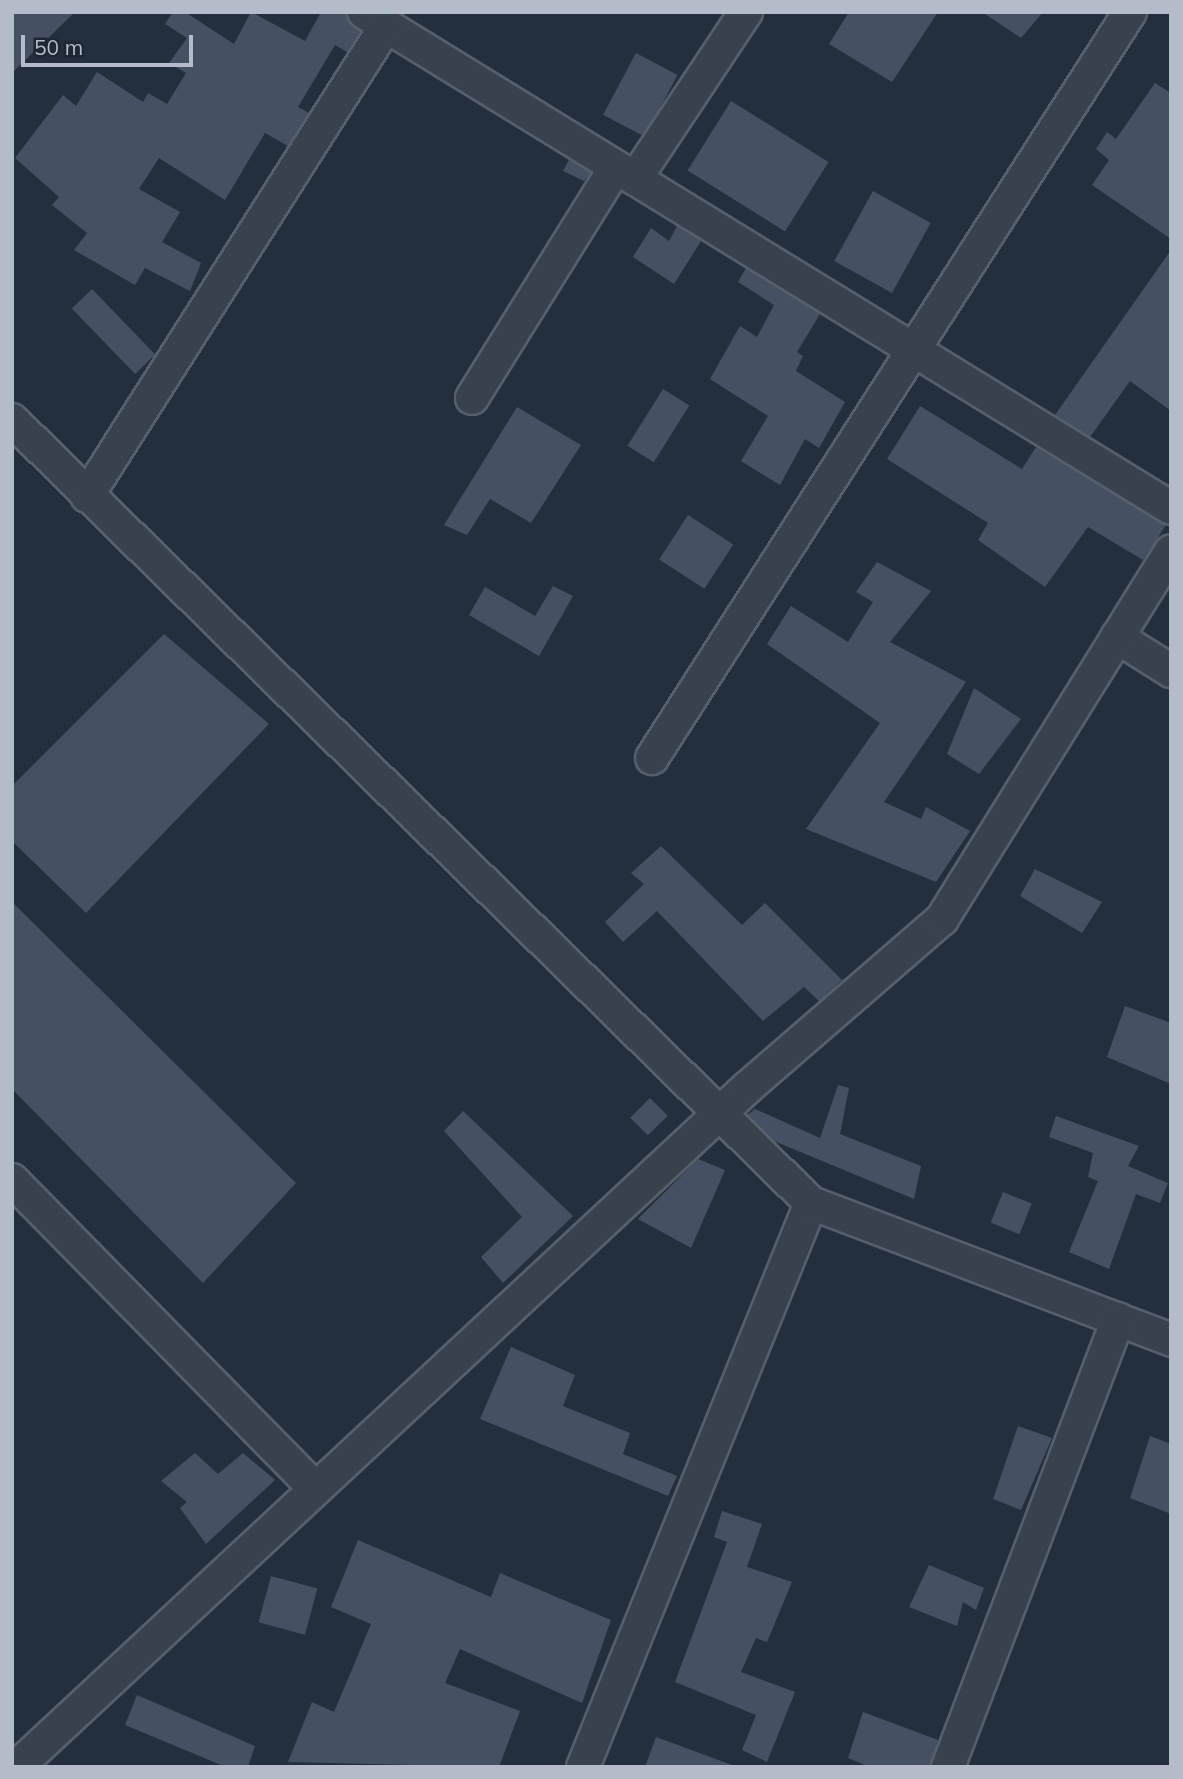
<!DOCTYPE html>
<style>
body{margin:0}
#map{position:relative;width:1183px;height:1779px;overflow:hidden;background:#242f3e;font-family:Mulish,sans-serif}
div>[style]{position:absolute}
.building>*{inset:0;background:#455162;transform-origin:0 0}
.roads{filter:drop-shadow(2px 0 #565f6c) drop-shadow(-2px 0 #565f6c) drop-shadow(0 2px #565f6c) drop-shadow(0 -2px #565f6c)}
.minor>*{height:32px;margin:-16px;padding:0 16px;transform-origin:16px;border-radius:16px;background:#38414e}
span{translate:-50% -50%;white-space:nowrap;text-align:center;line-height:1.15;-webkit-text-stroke:5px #1d2633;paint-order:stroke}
.frame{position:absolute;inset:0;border:14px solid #b4bcc9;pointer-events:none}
.scale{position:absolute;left:21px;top:35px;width:172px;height:32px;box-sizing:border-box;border:4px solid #b4bcc9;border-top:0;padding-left:9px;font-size:21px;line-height:24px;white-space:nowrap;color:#b4bcc9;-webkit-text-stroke:5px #1d2633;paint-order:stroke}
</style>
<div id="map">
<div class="building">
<i style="clip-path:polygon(12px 12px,75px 12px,12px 73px)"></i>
<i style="clip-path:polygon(173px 12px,185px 12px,234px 44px,251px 12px,305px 41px,321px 12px,344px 12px,361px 32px,347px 52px,335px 45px,298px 107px,309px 113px,288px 146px,265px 133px,225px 200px,159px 158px,139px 189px,180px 212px,162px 242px,201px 263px,190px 291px,145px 268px,135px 285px,74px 250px,87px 233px,52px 205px,59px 197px,15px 158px,63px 95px,76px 106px,97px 72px,143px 102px,148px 93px,167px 104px,186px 73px,169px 63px,187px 38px,165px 24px)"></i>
<i style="clip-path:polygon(849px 12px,938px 12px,892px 82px,829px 44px)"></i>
<i style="clip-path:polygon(982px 12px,1043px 12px,1021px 38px)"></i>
<i style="left:636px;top:53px;width:47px;height:70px;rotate:28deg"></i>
<i style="clip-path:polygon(1155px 83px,1171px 93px,1171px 239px,1092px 185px,1109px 160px,1096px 149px,1107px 132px,1116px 139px)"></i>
<i style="left:731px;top:101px;width:115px;height:82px;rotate:32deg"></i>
<i style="clip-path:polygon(569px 160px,591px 173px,584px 181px,563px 171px)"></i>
<i style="left:873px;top:191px;width:66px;height:80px;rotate:29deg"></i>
<i style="clip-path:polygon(677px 226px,701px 241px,674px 284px,633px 257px,651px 228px,669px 241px)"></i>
<i style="clip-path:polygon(1171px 250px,1171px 411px,1130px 381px,1090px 437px,1055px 415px)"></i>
<i style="clip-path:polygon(746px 268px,820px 314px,797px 352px,803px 356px,796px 371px,845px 402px,819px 448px,805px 439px,780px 485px,741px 461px,768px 416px,710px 379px,740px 326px,757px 337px,774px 305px,738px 282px)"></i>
<i style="left:92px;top:289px;width:91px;height:28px;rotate:46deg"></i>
<i style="left:663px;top:389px;width:31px;height:67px;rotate:32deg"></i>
<i style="clip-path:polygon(920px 406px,1022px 469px,1036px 447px,1166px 525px,1143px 560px,1088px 527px,1045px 587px,978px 540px,988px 523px,887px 459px)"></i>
<i style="clip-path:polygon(517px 407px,581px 445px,531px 523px,490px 499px,467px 535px,444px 525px)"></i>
<i style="left:688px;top:515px;width:54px;height:53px;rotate:33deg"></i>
<i style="clip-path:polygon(877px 562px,931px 591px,890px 642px,966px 682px,884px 802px,921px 819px,926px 807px,970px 831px,936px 882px,806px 829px,880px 723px,767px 644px,791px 606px,848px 642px,873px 602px,856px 592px)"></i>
<i style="clip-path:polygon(553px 586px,573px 596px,539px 656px,469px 615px,485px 587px,535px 616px)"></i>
<i style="clip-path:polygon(164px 634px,269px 724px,86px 913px,12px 841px,12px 786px)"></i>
<i style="clip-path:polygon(974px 688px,1021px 719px,979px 774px,947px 754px)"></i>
<i style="clip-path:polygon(661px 846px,742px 925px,765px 903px,842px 980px,819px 1001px,804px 987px,763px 1021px,657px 911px,623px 942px,605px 922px,644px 884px,631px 873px)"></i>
<i style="clip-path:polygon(1035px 869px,1102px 902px,1082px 933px,1020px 896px)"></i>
<i style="clip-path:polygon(12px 902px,296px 1183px,203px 1283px,12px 1089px)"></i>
<i style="clip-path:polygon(1125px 1006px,1171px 1023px,1171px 1084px,1107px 1057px)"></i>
<i style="clip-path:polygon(838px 1085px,849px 1088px,840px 1134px,921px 1166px,914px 1199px,774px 1141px,747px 1115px,755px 1109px,820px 1138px)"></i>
<i style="left:650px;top:1098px;width:25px;height:28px;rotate:45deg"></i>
<i style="clip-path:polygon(463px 1111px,573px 1216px,503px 1283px,481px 1257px,522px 1217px,444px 1131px)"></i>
<i style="clip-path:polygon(1056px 1116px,1139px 1146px,1128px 1166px,1168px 1183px,1160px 1203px,1136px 1194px,1109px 1269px,1069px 1252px,1098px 1181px,1088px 1177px,1093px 1153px,1049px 1137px)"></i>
<i style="clip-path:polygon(698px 1159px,725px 1170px,691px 1248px,638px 1219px)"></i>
<i style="left:1003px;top:1192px;width:31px;height:33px;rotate:22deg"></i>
<i style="clip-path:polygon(511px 1347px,575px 1375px,563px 1406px,630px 1433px,623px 1454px,677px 1476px,668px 1496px,480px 1419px)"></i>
<i style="clip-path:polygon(1018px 1426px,1052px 1438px,1021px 1510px,993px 1499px)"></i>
<i style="clip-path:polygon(1150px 1436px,1171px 1444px,1171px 1514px,1130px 1498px)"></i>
<i style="clip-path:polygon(195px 1453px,218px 1474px,243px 1453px,275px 1480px,206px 1544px,180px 1508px,187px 1502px,161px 1481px)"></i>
<i style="clip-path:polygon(722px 1511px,762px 1524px,747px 1567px,792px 1582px,767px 1642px,756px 1638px,741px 1672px,795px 1692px,767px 1762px,742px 1750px,756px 1715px,675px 1682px,727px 1542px,714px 1537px)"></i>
<i style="clip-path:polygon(358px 1540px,491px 1597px,500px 1573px,611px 1620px,582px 1703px,460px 1649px,445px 1683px,520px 1711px,499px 1767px,288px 1762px,312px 1702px,334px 1712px,371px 1624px,331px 1607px)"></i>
<i style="clip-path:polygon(929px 1565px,984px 1588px,976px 1610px,963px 1602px,957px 1626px,909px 1607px)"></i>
<i style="left:271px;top:1576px;width:48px;height:48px;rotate:15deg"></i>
<i style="clip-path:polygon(137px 1695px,255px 1746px,248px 1767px,226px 1767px,125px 1725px)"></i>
<i style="clip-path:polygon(863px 1712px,938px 1740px,930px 1767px,870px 1767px,848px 1758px)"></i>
<i style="clip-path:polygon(656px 1737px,732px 1765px,731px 1767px,645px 1767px)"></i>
</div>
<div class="roads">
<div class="minor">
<i style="left:364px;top:12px;width:947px;rotate:31.58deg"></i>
<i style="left:635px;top:179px;width:201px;rotate:-56.4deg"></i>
<i style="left:472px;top:398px;width:272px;rotate:-58.1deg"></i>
<i style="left:12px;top:420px;width:1119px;rotate:44.42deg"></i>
<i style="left:87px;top:496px;width:557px;rotate:-57.54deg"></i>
<i style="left:1117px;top:637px;width:64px;rotate:32.2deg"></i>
<i style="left:652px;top:758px;width:886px;rotate:-57.35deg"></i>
<i style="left:12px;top:1180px;width:433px;rotate:45.5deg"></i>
<i style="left:17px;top:1767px;width:998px;rotate:-42.93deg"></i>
<i style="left:748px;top:1087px;width:257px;rotate:-40.9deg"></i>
<i style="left:942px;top:919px;width:433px;rotate:-58.1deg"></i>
<i style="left:583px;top:1767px;width:608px;rotate:-67.99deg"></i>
<i style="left:811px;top:1203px;width:385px;rotate:20.8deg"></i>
<i style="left:948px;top:1767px;width:479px;rotate:-69.2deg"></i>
</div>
</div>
<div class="frame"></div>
<div class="scale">50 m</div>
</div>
